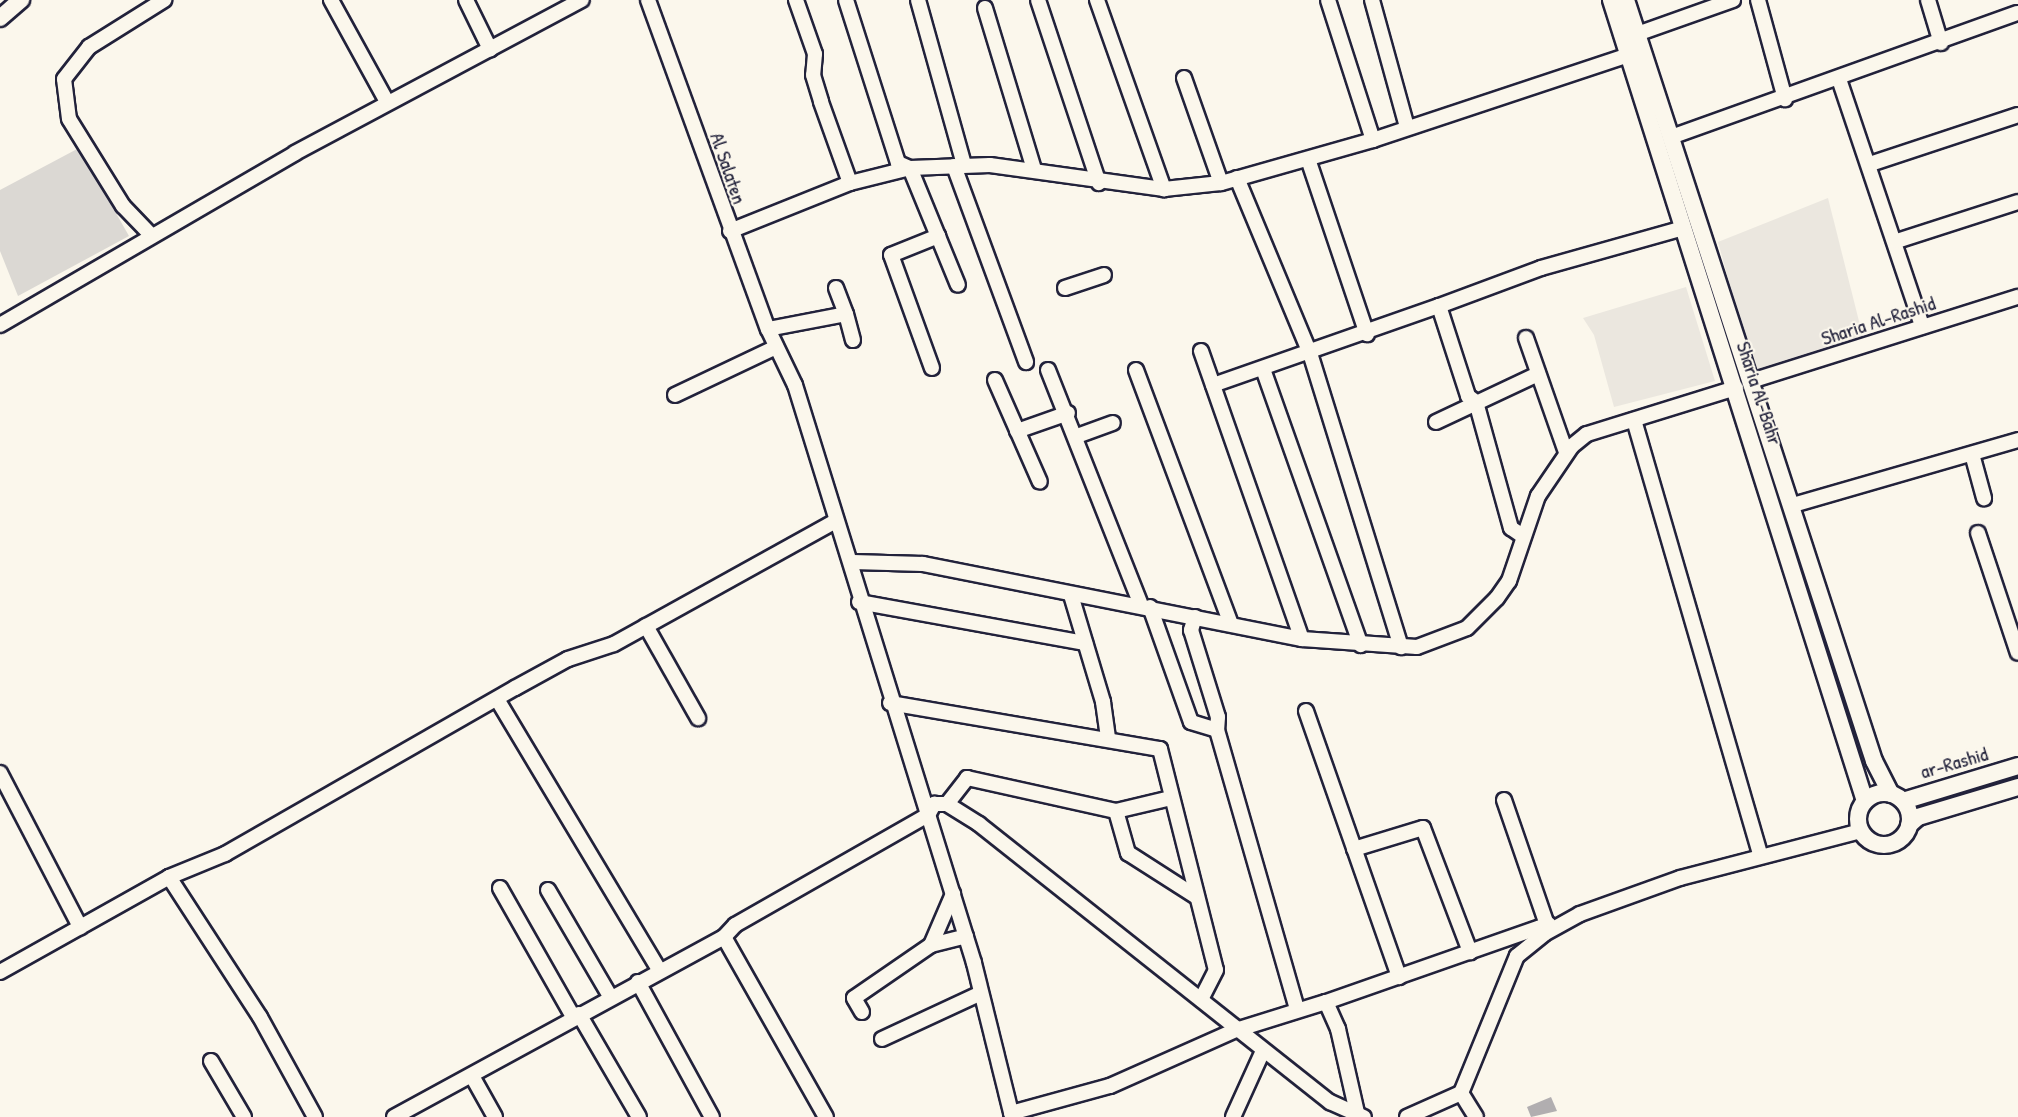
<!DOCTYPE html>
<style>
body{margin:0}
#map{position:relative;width:2018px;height:1117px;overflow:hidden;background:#fbf7ec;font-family:"Patrick Hand",sans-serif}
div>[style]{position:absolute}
.built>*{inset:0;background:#ebe7df}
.green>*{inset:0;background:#dbd8d3}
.water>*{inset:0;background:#b1aeb0}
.roads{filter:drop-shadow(2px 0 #22223b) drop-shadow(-2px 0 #22223b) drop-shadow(0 2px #22223b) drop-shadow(0 -2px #22223b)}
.minor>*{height:14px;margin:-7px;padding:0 7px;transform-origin:7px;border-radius:7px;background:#fbf7ec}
.major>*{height:16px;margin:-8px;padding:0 8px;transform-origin:8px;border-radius:8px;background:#fbf7ec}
.major>.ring{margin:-8px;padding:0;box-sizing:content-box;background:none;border:16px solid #fbf7ec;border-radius:50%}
span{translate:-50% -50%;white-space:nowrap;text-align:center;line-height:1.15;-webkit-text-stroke:4.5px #fbf7ec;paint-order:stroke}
.street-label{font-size:20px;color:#22223b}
</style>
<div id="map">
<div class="built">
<i style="clip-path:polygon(1828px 198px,1863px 337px,1754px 373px,1718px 242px)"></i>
<i style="clip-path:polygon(1686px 287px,1715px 381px,1614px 407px,1594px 335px,1583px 318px)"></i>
</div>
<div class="green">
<i style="clip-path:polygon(79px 148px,129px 236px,18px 296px,0 251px,0 190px)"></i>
</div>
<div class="water">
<i style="clip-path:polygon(1551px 1097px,1557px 1111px,1531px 1117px,1527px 1107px)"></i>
</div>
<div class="roads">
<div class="minor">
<i style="left:331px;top:0;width:116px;rotate:61.2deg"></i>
<i style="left:466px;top:0;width:55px;rotate:63.9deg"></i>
<i style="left:648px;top:0;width:350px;rotate:70deg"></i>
<i style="left:768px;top:329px;width:62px;rotate:64.3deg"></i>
<i style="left:795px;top:385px;width:605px;rotate:72.79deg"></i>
<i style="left:974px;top:963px;width:159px;rotate:76.1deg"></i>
<i style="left:796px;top:0;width:57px;rotate:70.6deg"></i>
<i style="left:815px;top:54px;width:21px;rotate:95deg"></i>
<i style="left:813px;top:75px;width:28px;rotate:73deg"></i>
<i style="left:821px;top:102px;width:86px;rotate:70.3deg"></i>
<i style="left:846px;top:0;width:171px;rotate:72.3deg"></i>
<i style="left:898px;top:163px;width:13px;rotate:23deg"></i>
<i style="left:910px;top:168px;width:126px;rotate:67.7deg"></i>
<i style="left:918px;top:0;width:171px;rotate:74.4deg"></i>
<i style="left:1038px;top:0;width:193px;rotate:71.6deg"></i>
<i style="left:1097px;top:0;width:201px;rotate:70.5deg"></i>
<i style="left:1328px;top:0;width:147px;rotate:72.2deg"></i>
<i style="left:1372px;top:0;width:132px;rotate:74.6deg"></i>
<i style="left:1758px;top:0;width:103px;rotate:74.7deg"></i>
<i style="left:1928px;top:0;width:45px;rotate:73.2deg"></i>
<i style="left:985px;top:8px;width:168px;rotate:73.1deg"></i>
<i style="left:1637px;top:34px;width:102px;rotate:-19.5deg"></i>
<i style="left:1184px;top:78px;width:111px;rotate:70.6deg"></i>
<i style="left:1839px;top:79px;width:261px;rotate:71.4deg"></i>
<i style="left:1671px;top:137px;width:368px;rotate:-19.7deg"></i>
<i style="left:1308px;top:159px;width:185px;rotate:71.4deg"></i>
<i style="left:1870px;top:164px;width:156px;rotate:-18.3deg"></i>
<i style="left:954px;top:166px;width:209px;rotate:69.8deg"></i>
<i style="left:1237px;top:178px;width:190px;rotate:67.4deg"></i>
<i style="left:1310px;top:353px;width:308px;rotate:72.8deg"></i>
<i style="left:730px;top:231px;width:129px;rotate:-21.8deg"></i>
<i style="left:850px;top:183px;width:62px;rotate:-14deg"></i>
<i style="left:910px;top:168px;width:80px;rotate:-2.1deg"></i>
<i style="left:990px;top:165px;width:176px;rotate:7.9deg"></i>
<i style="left:1164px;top:189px;width:57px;rotate:-6deg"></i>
<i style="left:1221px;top:183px;width:158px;rotate:-15.8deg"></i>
<i style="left:1373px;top:140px;width:270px;rotate:-18.4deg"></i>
<i style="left:151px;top:235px;width:40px;rotate:-134deg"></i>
<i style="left:123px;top:206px;width:102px;rotate:-121.8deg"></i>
<i style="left:69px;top:119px;width:40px;rotate:-97.1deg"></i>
<i style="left:64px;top:79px;width:41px;rotate:-52deg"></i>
<i style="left:89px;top:47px;width:89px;rotate:-32.1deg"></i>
<i style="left:1897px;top:241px;width:127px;rotate:-17.9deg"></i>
<i style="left:836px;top:288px;width:28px;rotate:69deg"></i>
<i style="left:1065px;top:288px;width:41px;rotate:-18.4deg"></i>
<i style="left:1439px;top:306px;width:109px;rotate:-20.4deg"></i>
<i style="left:1541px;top:268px;width:148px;rotate:-15.7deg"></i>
<i style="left:0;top:325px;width:341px;rotate:-30.2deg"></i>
<i style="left:295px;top:153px;width:325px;rotate:-28.1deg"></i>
<i style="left:768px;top:329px;width:79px;rotate:-10.9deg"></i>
<i style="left:846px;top:314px;width:27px;rotate:75deg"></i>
<i style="left:1526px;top:338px;width:121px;rotate:70.7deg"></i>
<i style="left:1201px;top:351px;width:305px;rotate:70.7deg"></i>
<i style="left:932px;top:368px;width:120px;rotate:-109.9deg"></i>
<i style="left:891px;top:255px;width:51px;rotate:-22deg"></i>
<i style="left:1263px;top:369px;width:293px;rotate:70.5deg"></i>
<i style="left:1048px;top:370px;width:253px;rotate:68.4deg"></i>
<i style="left:1136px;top:370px;width:271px;rotate:69.5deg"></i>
<i style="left:995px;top:380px;width:111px;rotate:66.2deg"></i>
<i style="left:1751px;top:381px;width:280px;rotate:-17.5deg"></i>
<i style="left:1213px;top:385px;width:239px;rotate:-19.3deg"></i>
<i style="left:1439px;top:306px;width:95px;rotate:72.1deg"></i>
<i style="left:1468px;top:396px;width:10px;rotate:37deg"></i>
<i style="left:1476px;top:402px;width:131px;rotate:74.5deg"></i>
<i style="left:1511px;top:528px;width:14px;rotate:34deg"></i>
<i style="left:675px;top:395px;width:112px;rotate:-25.4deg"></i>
<i style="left:1634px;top:420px;width:453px;rotate:73.8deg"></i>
<i style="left:1436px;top:422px;width:113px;rotate:-25.2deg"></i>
<i style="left:1017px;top:431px;width:54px;rotate:-19.4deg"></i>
<i style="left:1077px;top:436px;width:38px;rotate:-20deg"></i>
<i style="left:1972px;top:454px;width:46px;rotate:74.7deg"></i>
<i style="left:1793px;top:505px;width:234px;rotate:-16.1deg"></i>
<i style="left:1978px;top:533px;width:126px;rotate:71.6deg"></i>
<i style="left:853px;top:562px;width:70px;rotate:1.6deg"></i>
<i style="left:923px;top:564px;width:386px;rotate:11.2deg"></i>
<i style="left:1302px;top:639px;width:115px;rotate:4deg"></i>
<i style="left:1417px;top:647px;width:53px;rotate:-20.8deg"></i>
<i style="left:1467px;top:628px;width:42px;rotate:-45deg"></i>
<i style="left:1497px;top:598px;width:21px;rotate:-55deg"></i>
<i style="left:1509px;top:581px;width:90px;rotate:-71.2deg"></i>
<i style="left:1538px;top:496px;width:60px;rotate:-55.8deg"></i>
<i style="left:1572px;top:446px;width:19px;rotate:-39deg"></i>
<i style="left:1587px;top:434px;width:156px;rotate:-17.2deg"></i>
<i style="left:1071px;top:595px;width:112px;rotate:73.3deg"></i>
<i style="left:1103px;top:702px;width:37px;rotate:82deg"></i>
<i style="left:859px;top:602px;width:230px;rotate:10.3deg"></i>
<i style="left:1150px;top:607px;width:122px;rotate:70.4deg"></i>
<i style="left:1191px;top:722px;width:27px;rotate:17deg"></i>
<i style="left:1217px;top:730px;width:290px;rotate:74deg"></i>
<i style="left:1195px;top:617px;width:14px;rotate:107deg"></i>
<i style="left:1191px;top:630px;width:91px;rotate:72.8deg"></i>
<i style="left:1218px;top:717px;width:13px;rotate:94deg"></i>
<i style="left:646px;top:626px;width:106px;rotate:60.5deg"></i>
<i style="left:497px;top:699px;width:317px;rotate:59.1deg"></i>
<i style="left:890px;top:703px;width:274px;rotate:9.7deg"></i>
<i style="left:1160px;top:749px;width:228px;rotate:75.8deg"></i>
<i style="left:1216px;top:970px;width:33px;rotate:117deg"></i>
<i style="left:1306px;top:711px;width:282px;rotate:70.7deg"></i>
<i style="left:0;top:773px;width:174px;rotate:62.5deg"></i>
<i style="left:1504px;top:800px;width:132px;rotate:71deg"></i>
<i style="left:947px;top:804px;width:33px;rotate:-52deg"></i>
<i style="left:967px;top:778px;width:153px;rotate:12.5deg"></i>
<i style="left:1116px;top:811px;width:44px;rotate:74.1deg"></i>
<i style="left:1128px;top:853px;width:80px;rotate:32.7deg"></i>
<i style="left:1116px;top:811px;width:57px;rotate:-13.3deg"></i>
<i style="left:1354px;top:849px;width:72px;rotate:-16.9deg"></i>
<i style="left:1423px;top:828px;width:133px;rotate:69.2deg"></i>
<i style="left:169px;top:877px;width:167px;rotate:57deg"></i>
<i style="left:260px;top:1017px;width:114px;rotate:61.2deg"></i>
<i style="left:500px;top:888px;width:150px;rotate:60.4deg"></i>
<i style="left:548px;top:890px;width:123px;rotate:59.7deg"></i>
<i style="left:724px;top:937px;width:207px;rotate:60.5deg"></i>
<i style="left:931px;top:945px;width:56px;rotate:-66.7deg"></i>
<i style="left:0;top:972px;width:194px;rotate:-29.3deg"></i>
<i style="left:169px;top:877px;width:61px;rotate:-22.3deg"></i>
<i style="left:225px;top:854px;width:334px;rotate:-29.8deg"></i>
<i style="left:515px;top:688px;width:60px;rotate:-28.7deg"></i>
<i style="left:568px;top:659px;width:48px;rotate:-18.1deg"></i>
<i style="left:614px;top:644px;width:254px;rotate:-29deg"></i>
<i style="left:638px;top:982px;width:154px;rotate:61.3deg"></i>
<i style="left:1326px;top:1002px;width:236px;rotate:-19.3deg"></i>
<i style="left:862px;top:1012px;width:16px;rotate:-120deg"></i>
<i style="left:854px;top:998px;width:93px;rotate:-34.5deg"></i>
<i style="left:931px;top:945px;width:36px;rotate:-14deg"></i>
<i style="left:579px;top:1014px;width:119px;rotate:59.8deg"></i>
<i style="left:882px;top:1039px;width:109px;rotate:-24.9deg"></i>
<i style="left:211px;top:1061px;width:65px;rotate:59.5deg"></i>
<i style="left:472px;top:1076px;width:47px;rotate:60.7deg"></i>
<i style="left:1461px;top:1093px;width:28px;rotate:58deg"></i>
<i style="left:1011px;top:1113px;width:103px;rotate:-15.3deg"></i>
<i style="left:1110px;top:1086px;width:138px;rotate:-24deg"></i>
<i style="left:1236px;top:1030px;width:94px;rotate:-17.3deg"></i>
<i style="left:1326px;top:1002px;width:30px;rotate:66deg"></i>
<i style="left:1338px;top:1029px;width:90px;rotate:77.2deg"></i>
<i style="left:394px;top:1117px;width:376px;rotate:-28.6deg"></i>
<i style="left:724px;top:937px;width:16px;rotate:-47deg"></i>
<i style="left:735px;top:925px;width:222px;rotate:-29.7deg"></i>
<i style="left:928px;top:815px;width:13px;rotate:-61deg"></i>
<i style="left:934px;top:804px;width:13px"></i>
<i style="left:947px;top:804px;width:38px;rotate:32deg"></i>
<i style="left:979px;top:824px;width:448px;rotate:38.4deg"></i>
<i style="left:1330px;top:1102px;width:37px;rotate:24deg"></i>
<i style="left:1233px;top:1117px;width:72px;rotate:-65.6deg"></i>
<i style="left:1407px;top:1117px;width:59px;rotate:-24deg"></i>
<i style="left:1461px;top:1093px;width:148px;rotate:-67.8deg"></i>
<i style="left:1517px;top:956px;width:35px;rotate:-39deg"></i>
<i style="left:1544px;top:934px;width:41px;rotate:-29.1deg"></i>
<i style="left:1580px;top:914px;width:106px;rotate:-19.8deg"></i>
<i style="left:1680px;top:878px;width:187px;rotate:-14.6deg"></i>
</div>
<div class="major">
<i style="left:1611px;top:0;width:840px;rotate:72.41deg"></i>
<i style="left:1626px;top:0;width:800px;rotate:71.95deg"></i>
<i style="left:1874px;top:761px;width:37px;rotate:63deg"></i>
<i style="left:0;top:18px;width:28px;rotate:-41deg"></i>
<i class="ring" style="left:1858px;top:793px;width:36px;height:36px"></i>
<i style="left:1903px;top:801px;width:120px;rotate:-16.9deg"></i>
<i style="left:1909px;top:825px;width:12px;rotate:-42deg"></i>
<i style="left:1918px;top:817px;width:104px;rotate:-16.7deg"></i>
</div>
</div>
<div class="street-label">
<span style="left:729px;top:168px;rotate:71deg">Al Salaten</span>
<span style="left:1878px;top:320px;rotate:-18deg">Sharia Al-Rashid</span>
<span style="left:1760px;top:393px;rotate:72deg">Sharia Al-Bahr</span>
<span style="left:1954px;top:762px;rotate:-16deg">ar-Rashid</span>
</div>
</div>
